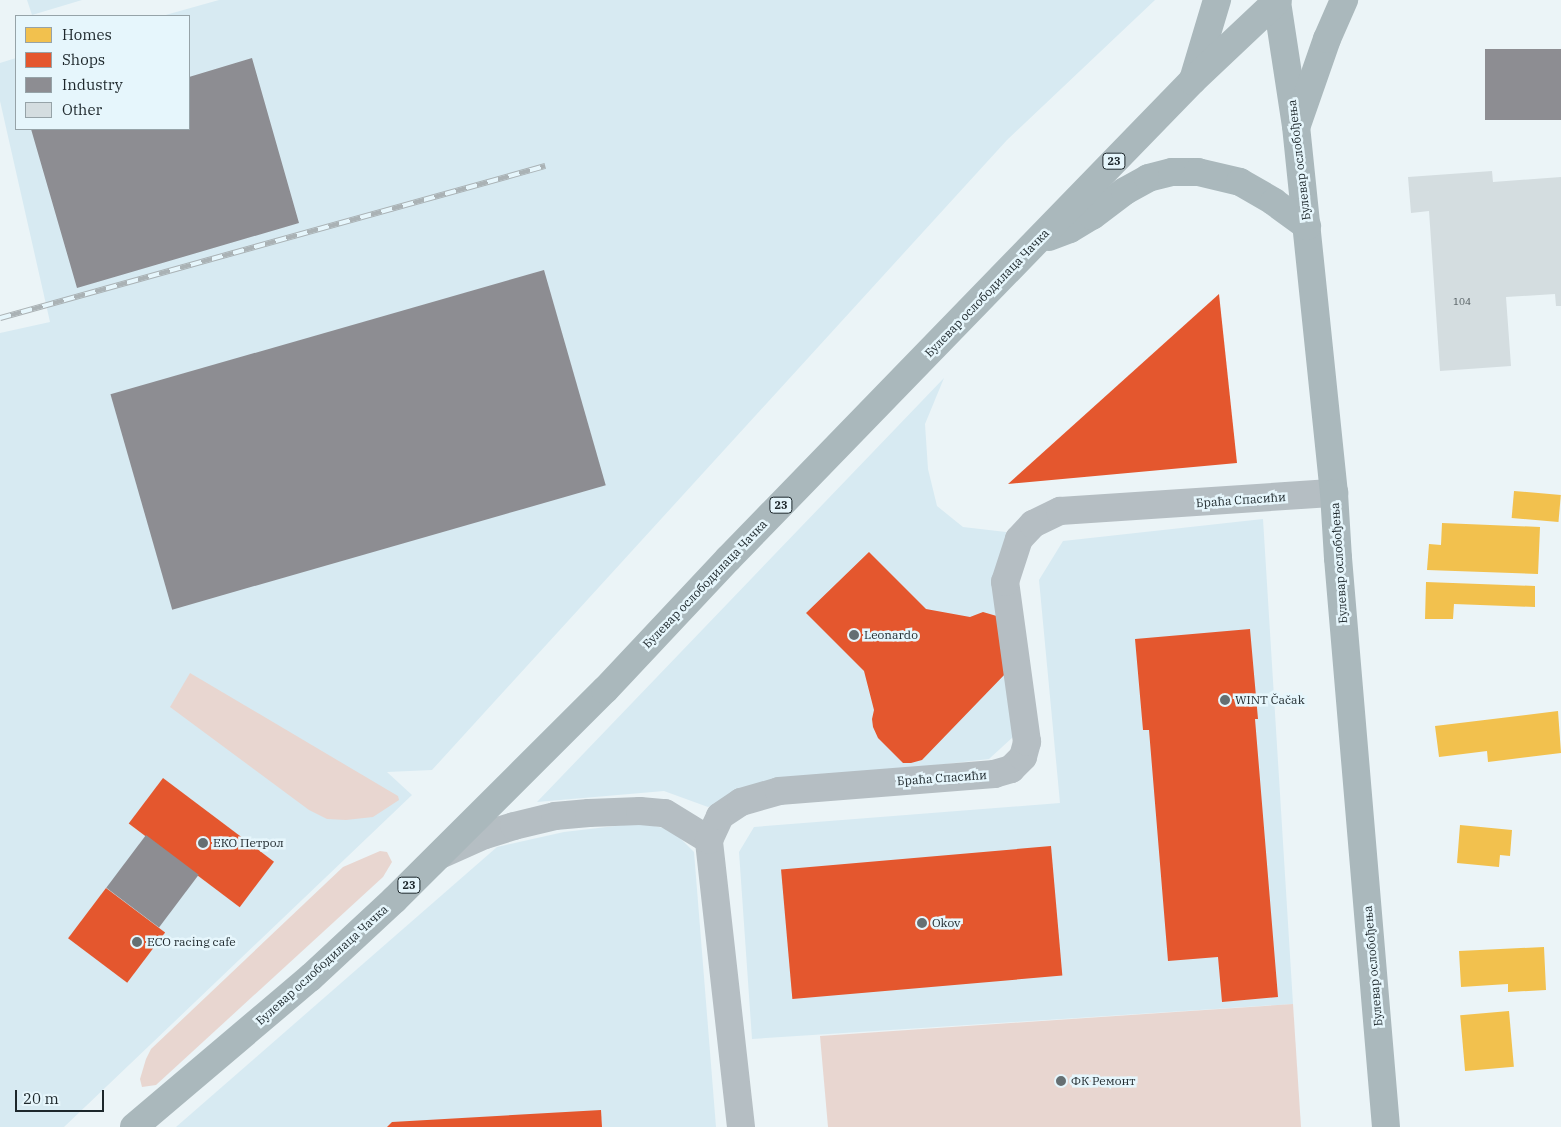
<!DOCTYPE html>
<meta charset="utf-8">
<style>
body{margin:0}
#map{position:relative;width:1561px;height:1127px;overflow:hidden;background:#ebf4f7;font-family:"IBM Plex Serif",serif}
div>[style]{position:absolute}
.built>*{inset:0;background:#d7eaf2}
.green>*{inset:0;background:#e8d6d0}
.homes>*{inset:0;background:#f2c14e;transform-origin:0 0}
.shops>*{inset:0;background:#e4572e;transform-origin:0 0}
.industry>*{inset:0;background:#8d8d92;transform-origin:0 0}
.building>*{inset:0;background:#d4dde0}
.minor>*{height:28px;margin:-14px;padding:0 14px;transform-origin:14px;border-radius:14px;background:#b5bec3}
.major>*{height:28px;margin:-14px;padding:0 14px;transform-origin:14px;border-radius:14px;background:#aab8bc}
.rail>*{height:5.5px;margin-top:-2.75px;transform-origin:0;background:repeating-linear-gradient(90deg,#e6f6fc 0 11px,#aab2b5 0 22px);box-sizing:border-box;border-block:1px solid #aab2b5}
.dots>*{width:14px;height:14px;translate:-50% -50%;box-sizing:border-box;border:2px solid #e6f6fc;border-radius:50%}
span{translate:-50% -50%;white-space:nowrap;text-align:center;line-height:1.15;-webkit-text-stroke:5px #e6f6fc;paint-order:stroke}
.number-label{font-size:10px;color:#4c5659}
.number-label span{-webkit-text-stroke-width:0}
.shield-label span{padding:1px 4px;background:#e6f6fc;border:1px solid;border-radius:4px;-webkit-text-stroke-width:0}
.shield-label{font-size:11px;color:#1d272b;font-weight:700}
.street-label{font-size:12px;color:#1d272b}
.poi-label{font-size:12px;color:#1d272b}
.left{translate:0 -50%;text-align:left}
.legend{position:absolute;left:15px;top:15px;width:175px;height:115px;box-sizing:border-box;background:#e6f6fc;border:1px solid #96a3a8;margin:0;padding:6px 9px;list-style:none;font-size:15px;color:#1d272b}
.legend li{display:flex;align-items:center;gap:10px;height:25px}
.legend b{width:25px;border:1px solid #96a3a8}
.scale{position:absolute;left:15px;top:1090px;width:89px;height:22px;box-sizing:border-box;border:2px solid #1d272b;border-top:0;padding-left:6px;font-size:15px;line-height:18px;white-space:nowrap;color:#1d272b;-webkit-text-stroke:4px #e6f6fc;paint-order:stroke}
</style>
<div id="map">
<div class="built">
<i style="clip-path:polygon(27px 0,82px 0,32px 15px)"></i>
<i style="clip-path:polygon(219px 0,1155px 0,1007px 140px,432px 770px,387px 772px,412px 795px,64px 1127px,0 1127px,0 333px,50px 322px,0 101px,0 63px,16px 58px,16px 129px,189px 129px,189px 16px,162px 16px)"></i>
<i style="clip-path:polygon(944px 378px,925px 424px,928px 469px,937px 506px,963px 527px,1006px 532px,1013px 737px,989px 759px,748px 787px,708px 807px,664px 791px,537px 802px)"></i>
<i style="clip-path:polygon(1263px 519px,1293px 1004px,752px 1039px,739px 852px,754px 827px,1060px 803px,1039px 580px,1063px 541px)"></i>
<i style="clip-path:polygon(641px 823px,672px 830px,694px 852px,716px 1127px,176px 1127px,497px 847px,564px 832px)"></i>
</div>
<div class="green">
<i style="clip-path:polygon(190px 673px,398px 796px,399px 800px,373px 817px,346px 820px,327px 819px,309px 810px,170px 707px)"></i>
<i style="clip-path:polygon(380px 851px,387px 852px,392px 862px,383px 877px,156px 1085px,142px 1087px,140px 1079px,146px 1059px,151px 1049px,343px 867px)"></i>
<i style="clip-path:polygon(1293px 1004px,1301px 1127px,828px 1127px,820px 1036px)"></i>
</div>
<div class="homes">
<i style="left:1514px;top:491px;width:47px;height:27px;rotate:5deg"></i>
<i style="clip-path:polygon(1442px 523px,1540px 527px,1538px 574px,1427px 570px,1429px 544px,1441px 545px)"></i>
<i style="clip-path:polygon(1426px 582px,1535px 586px,1535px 607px,1454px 604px,1453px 619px,1425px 619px)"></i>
<i style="clip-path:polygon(1558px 711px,1561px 753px,1488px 762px,1487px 751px,1439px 757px,1435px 726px)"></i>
<i style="clip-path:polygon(1460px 825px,1512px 830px,1510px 856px,1500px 855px,1499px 867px,1457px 863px)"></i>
<i style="clip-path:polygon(1544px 947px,1546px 990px,1508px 992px,1508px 984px,1461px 987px,1459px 951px)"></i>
<i style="left:1509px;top:1011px;width:56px;height:49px;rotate:85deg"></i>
</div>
<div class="shops">
<i style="clip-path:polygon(1219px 294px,1237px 463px,1008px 484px)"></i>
<i style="clip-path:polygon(869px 552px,926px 609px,970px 617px,983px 612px,1000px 617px,1007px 672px,922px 760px,911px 763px,903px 763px,878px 738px,873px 727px,872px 719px,874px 710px,864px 671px,806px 613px)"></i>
<i style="clip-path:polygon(1250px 629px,1258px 719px,1255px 719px,1278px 997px,1222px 1002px,1218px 957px,1168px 961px,1149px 730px,1143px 730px,1135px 639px)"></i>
<i style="left:163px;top:778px;width:139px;height:57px;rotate:37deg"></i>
<i style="left:1051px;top:846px;width:130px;height:271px;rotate:85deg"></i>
<i style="left:106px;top:888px;width:74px;height:63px;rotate:37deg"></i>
<i style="clip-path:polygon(601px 1110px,602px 1127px,387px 1127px,392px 1122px)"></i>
</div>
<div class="industry">
<i style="left:1561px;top:49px;width:71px;height:76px;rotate:90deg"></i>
<i style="clip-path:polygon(252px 58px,299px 223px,77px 288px,31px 129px,189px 129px,189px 77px)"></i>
<i style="left:544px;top:270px;width:224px;height:451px;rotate:74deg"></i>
<i style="left:146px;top:835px;width:66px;height:66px;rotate:37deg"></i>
</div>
<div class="building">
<i style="clip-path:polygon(1492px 171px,1493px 182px,1561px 177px,1561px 306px,1556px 306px,1555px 294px,1506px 297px,1511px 366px,1440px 371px,1429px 211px,1411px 213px,1408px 177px)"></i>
</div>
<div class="minor">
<i style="left:440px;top:855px;width:49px;rotate:-24deg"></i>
<i style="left:485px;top:835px;width:30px;rotate:-17deg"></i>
<i style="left:514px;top:826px;width:42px;rotate:-13.7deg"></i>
<i style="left:555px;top:816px;width:34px;rotate:-5deg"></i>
<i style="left:589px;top:813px;width:51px;rotate:-2.2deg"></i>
<i style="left:640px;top:811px;width:25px;rotate:5deg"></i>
<i style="left:665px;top:813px;width:52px;rotate:31.5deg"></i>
<i style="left:741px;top:1127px;width:289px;rotate:-96.4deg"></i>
<i style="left:709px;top:840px;width:26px;rotate:-65deg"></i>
<i style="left:720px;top:816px;width:25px;rotate:-34deg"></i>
<i style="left:741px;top:802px;width:40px;rotate:-16deg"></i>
<i style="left:779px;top:791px;width:216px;rotate:-4.5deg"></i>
<i style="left:994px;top:774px;width:18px;rotate:-16deg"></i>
<i style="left:1011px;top:769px;width:17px;rotate:-45deg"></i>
<i style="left:1023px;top:757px;width:16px;rotate:-75deg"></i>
<i style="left:1027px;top:742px;width:162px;rotate:-97.8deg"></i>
<i style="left:1005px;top:582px;width:45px;rotate:-72deg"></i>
<i style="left:1019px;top:539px;width:21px;rotate:-47deg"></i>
<i style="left:1033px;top:524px;width:30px;rotate:-26deg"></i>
<i style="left:1060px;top:511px;width:275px;rotate:-3.8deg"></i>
</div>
<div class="major">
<i style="left:1277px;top:2px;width:125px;rotate:81.3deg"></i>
<i style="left:1296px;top:126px;width:369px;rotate:84.1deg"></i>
<i style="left:1334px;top:493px;width:65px;rotate:86.5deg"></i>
<i style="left:1338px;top:558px;width:571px;rotate:85.18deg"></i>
<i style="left:1193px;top:80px;width:84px;rotate:-73.3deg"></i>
<i style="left:1297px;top:125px;width:91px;rotate:-70.8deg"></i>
<i style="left:1327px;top:39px;width:43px;rotate:-66.4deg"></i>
<i style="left:1049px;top:237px;width:22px;rotate:-21deg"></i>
<i style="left:1070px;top:229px;width:26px;rotate:-31deg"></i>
<i style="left:1092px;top:216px;width:41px;rotate:-37.1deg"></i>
<i style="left:1125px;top:191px;width:26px;rotate:-29deg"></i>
<i style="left:1148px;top:178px;width:25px;rotate:-14deg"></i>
<i style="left:1172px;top:172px;width:26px"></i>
<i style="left:1198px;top:172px;width:43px;rotate:13.4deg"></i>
<i style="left:1240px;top:182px;width:39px;rotate:30deg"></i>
<i style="left:1274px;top:202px;width:41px;rotate:36deg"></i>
<i style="left:134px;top:1127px;width:231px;rotate:-40.3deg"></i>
<i style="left:310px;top:978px;width:115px;rotate:-42.9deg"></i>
<i style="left:394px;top:900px;width:298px;rotate:-44.9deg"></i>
<i style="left:605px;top:690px;width:180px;rotate:-46.8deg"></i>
<i style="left:728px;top:559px;width:666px;rotate:-45.85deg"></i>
<i style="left:1192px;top:81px;width:118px;rotate:-43.3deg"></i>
</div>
<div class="rail">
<i style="left:0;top:318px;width:566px;rotate:-15.58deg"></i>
</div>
<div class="dots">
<i style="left:854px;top:635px;background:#656f72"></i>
<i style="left:1225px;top:700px;background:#656f72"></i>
<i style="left:203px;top:843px;background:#656f72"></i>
<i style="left:922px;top:923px;background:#656f72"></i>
<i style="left:137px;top:942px;background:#656f72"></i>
<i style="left:1061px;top:1081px;background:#656f72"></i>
</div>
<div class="number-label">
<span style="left:1462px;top:302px">104</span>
</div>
<div class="shield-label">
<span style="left:1114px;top:161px">23</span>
<span style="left:781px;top:505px">23</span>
<span style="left:409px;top:885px">23</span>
</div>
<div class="street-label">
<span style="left:1299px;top:160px;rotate:-97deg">Булевар ослобођења</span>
<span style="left:987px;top:293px;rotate:-46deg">Булевар ослободилаца Чачка</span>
<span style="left:1241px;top:500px;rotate:-4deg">Браћа Спасићи</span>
<span style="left:1339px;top:563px;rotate:-94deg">Булевар ослобођења</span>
<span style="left:705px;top:584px;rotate:-46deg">Булевар ослободилаца Чачка</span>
<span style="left:942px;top:778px;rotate:-4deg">Браћа Спасићи</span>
<span style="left:322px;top:965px;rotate:-42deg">Булевар ослободилаца Чачка</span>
<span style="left:1373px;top:966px;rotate:-95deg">Булевар ослобођења</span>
</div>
<div class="poi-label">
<span class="left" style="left:864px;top:635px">Leonardo</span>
<span class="left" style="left:1235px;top:700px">WINT Čačak</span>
<span class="left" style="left:213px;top:843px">ЕКО Петрол</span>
<span class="left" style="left:932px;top:923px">Okov</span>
<span class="left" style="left:147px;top:942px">ECO racing cafe</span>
<span class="left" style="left:1071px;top:1081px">ФК Ремонт</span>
</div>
<ul class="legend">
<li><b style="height:14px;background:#f2c14e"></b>Homes</li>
<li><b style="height:14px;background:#e4572e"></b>Shops</li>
<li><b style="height:14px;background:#8d8d92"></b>Industry</li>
<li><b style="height:14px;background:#d4dde0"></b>Other</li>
</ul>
<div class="scale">20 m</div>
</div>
